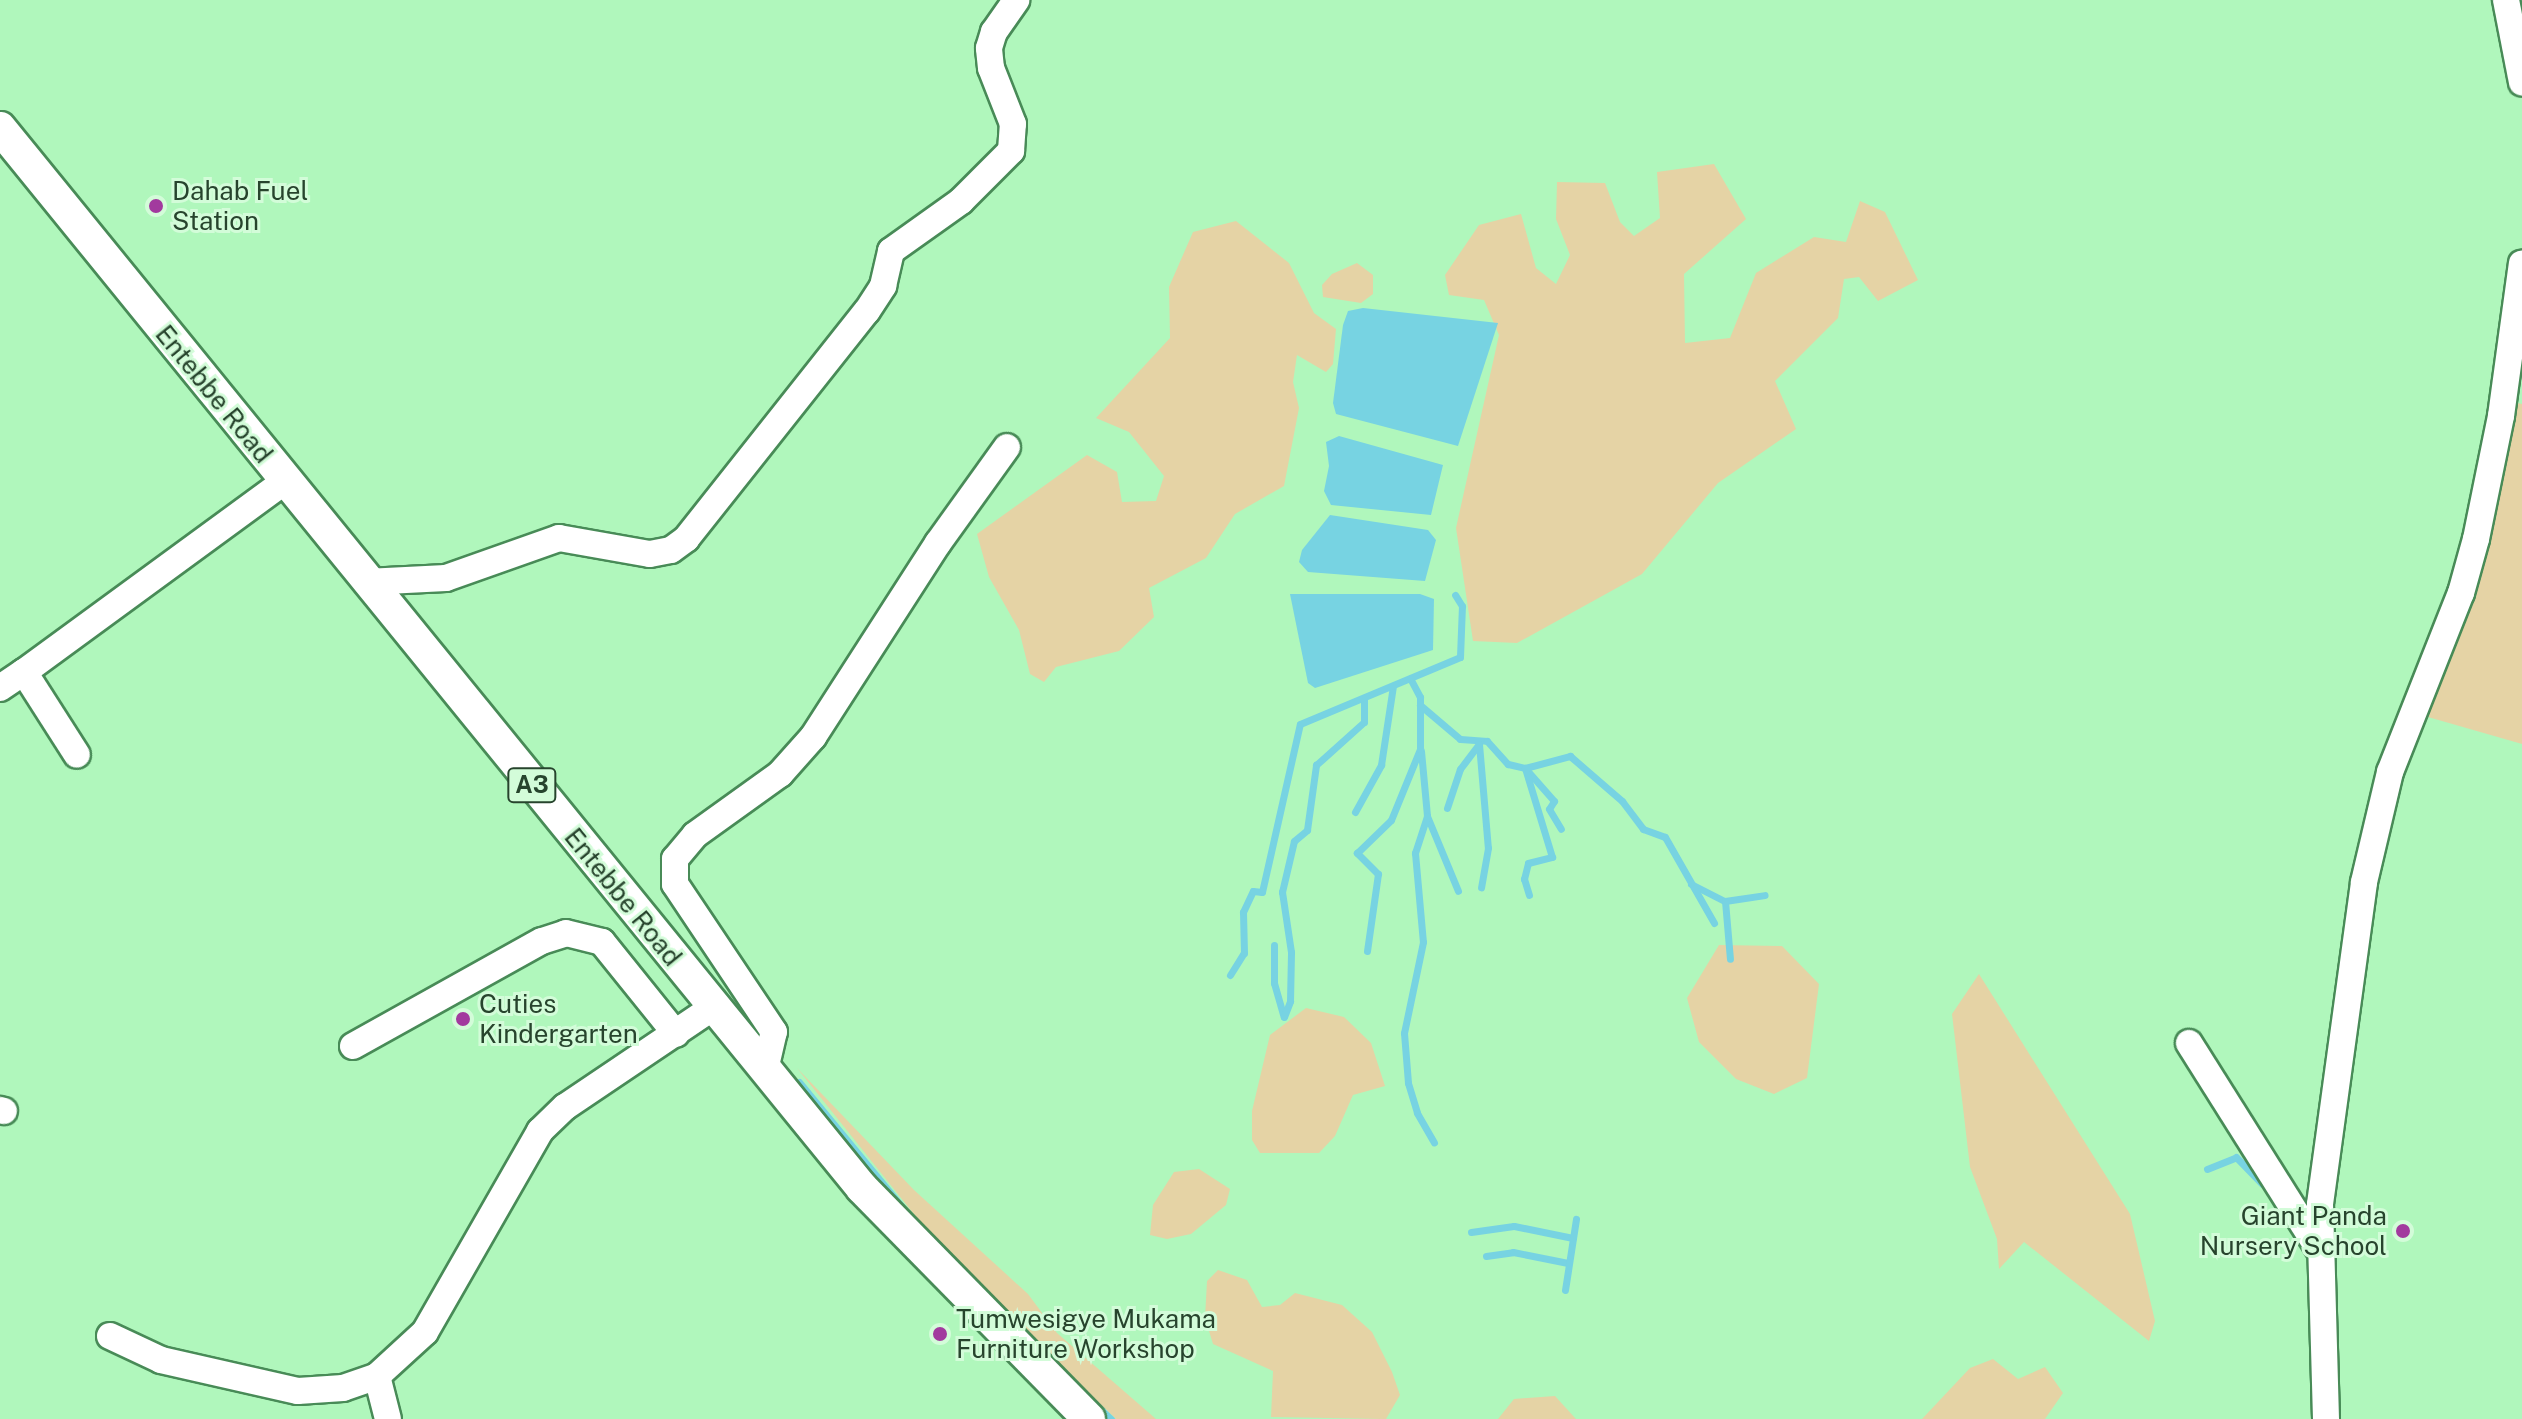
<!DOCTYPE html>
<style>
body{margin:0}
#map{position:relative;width:2522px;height:1419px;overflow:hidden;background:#b0f7bc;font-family:"Public Sans",sans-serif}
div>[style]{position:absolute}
.green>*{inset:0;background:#e5d3a5}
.water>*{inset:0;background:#77d3e2}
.stream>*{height:7px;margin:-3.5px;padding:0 3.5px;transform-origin:3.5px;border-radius:3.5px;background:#77d3e2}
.roads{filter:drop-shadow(2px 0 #488b57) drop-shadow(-2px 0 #488b57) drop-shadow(0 2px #488b57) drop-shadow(0 -2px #488b57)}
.minor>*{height:26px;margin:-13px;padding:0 13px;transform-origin:13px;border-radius:13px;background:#fff}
.major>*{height:32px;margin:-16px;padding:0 16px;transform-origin:16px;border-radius:16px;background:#fff}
.dots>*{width:22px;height:22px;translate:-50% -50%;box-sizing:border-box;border:4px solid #d3fcd9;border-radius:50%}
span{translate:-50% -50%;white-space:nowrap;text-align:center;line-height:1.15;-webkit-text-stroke:6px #d3fcd9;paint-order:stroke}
.shield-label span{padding:2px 6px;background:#d3fcd9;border:2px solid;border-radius:6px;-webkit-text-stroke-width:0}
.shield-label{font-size:24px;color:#27442d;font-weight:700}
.poi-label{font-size:26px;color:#27442d}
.left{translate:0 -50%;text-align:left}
.right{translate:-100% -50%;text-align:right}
.street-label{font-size:26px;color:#27442d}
</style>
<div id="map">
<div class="green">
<i style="clip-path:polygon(1714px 164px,1746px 219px,1684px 274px,1685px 343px,1730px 338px,1756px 273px,1814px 237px,1846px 242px,1860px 201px,1885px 212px,1918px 280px,1878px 301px,1859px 277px,1844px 279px,1838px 318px,1775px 381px,1796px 429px,1718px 483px,1642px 574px,1517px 643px,1473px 641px,1456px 528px,1499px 335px,1484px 300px,1449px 295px,1445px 275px,1479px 225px,1521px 214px,1536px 268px,1556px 284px,1570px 255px,1556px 219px,1557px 182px,1605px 183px,1620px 222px,1634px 236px,1660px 218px,1657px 172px)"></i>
<i style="clip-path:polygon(1236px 221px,1289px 263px,1314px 313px,1336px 329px,1333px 364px,1326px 372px,1297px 355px,1293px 382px,1299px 408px,1284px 486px,1235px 514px,1206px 558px,1149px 588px,1154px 617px,1119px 651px,1056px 667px,1044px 682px,1030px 674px,1019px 630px,989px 577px,977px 534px,1087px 455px,1117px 472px,1122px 502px,1156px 501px,1164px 476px,1129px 432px,1096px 418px,1170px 338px,1169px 287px,1193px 232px)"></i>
<i style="clip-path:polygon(1357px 263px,1373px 275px,1373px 294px,1361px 303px,1323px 297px,1322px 285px,1332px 274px)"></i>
<i style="clip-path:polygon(2508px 401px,2522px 404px,2522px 744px,2428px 717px,2476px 552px)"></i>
<i style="clip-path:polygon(1719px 945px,1782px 946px,1819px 984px,1807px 1078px,1774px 1094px,1736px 1079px,1699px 1042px,1687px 998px)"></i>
<i style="clip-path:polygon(1979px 974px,2130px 1214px,2155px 1321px,2149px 1341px,2024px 1242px,1999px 1269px,1997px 1239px,1970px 1167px,1952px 1014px)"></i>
<i style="clip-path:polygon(1306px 1008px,1344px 1017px,1371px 1043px,1385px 1086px,1353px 1095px,1335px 1136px,1319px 1153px,1260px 1153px,1252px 1140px,1252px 1111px,1270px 1035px)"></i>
<i style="clip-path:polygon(797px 1068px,914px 1190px,1028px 1294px,1057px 1333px,1156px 1419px,1116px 1419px,998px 1306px,917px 1218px)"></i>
<i style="clip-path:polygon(1199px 1169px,1230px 1189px,1226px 1205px,1191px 1234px,1167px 1239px,1150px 1235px,1153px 1205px,1174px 1172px)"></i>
<i style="clip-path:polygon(1218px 1270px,1247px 1280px,1262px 1307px,1280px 1305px,1295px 1293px,1342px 1305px,1372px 1332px,1392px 1372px,1400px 1395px,1386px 1419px,1271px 1417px,1273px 1371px,1213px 1344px,1205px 1318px,1207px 1281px)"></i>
<i style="clip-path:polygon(1993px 1359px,2018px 1379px,2045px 1367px,2063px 1393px,2045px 1419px,1922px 1419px,1970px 1368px)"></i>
<i style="clip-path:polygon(1555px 1396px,1576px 1419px,1498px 1419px,1514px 1399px)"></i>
</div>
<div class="water">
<i style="clip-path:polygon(1363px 308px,1498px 323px,1458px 446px,1336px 414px,1333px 403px,1343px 325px,1348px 311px)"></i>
<i style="clip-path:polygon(1339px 436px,1443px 465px,1431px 515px,1331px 505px,1324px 491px,1329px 466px,1326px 442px)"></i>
<i style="clip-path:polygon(1330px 515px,1428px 530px,1436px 540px,1425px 581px,1308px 572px,1299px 562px,1302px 550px)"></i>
<i style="clip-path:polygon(1290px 594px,1420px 594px,1434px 599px,1433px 650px,1315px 688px,1308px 683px)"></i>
</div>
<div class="stream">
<i style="left:1420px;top:705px;width:52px;rotate:40.4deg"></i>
<i style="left:1460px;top:739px;width:27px;rotate:4deg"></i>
<i style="left:1487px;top:741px;width:31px;rotate:48deg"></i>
<i style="left:1508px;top:764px;width:17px;rotate:13deg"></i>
<i style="left:1525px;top:768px;width:44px;rotate:48.7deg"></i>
<i style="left:1554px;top:801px;width:9px;rotate:122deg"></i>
<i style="left:1549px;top:809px;width:23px;rotate:59deg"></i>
<i style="left:1479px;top:744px;width:104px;rotate:85.1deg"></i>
<i style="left:1488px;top:848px;width:40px;rotate:100deg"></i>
<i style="left:1421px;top:751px;width:65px;rotate:84.7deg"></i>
<i style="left:1427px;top:816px;width:81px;rotate:67.5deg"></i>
<i style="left:1447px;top:808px;width:41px;rotate:-71.6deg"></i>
<i style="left:1460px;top:769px;width:31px;rotate:-53deg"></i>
<i style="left:1355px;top:812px;width:54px;rotate:-61deg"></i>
<i style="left:1381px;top:765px;width:80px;rotate:-81.4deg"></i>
<i style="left:1427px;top:816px;width:39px;rotate:108deg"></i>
<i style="left:1415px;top:853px;width:89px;rotate:84.9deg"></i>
<i style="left:1423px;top:942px;width:93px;rotate:101.8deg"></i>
<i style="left:1404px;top:1033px;width:50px;rotate:85.4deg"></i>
<i style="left:1408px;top:1083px;width:31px;rotate:73deg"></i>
<i style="left:1417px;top:1113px;width:34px;rotate:60deg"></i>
<i style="left:1691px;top:884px;width:38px;rotate:27deg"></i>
<i style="left:1725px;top:901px;width:40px;rotate:-8.5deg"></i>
<i style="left:1529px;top:895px;width:17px;rotate:-107deg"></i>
<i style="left:1524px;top:879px;width:16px;rotate:-76deg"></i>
<i style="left:1528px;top:863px;width:25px;rotate:-14deg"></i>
<i style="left:1552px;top:857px;width:93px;rotate:-106.9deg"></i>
<i style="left:1525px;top:768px;width:47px;rotate:-14.9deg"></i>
<i style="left:1570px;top:756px;width:69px;rotate:40.9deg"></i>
<i style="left:1622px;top:801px;width:35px;rotate:53deg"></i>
<i style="left:1643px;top:829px;width:23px;rotate:20deg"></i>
<i style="left:1665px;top:837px;width:99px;rotate:60.3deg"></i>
<i style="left:1725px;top:901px;width:58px;rotate:85.1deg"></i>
<i style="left:1274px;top:945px;width:38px;rotate:90deg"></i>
<i style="left:1274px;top:983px;width:35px;rotate:74deg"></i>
<i style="left:1284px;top:1017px;width:17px;rotate:-69deg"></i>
<i style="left:1290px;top:1001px;width:49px;rotate:-88.8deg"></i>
<i style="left:1291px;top:952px;width:61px;rotate:-98.5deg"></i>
<i style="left:1282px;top:892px;width:52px;rotate:-76.8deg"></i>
<i style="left:1294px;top:841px;width:17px;rotate:-40deg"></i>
<i style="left:1307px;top:830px;width:66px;rotate:-82.1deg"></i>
<i style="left:1316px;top:765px;width:64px;rotate:-41.9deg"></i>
<i style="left:1364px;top:722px;width:24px;rotate:-90deg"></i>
<i style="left:1367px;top:951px;width:78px;rotate:-81.9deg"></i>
<i style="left:1378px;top:874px;width:30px;rotate:-135deg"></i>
<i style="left:1357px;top:853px;width:47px;rotate:-44.1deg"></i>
<i style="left:1391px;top:820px;width:77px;rotate:-67.8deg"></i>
<i style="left:1420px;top:749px;width:52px;rotate:-90deg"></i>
<i style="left:1420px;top:697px;width:21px;rotate:-118deg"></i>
<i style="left:1230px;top:975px;width:26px;rotate:-58deg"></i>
<i style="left:1244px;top:953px;width:41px;rotate:-91.4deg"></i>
<i style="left:1243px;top:912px;width:23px;rotate:-65deg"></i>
<i style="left:1253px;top:891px;width:9px;rotate:6deg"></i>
<i style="left:1262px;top:892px;width:172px;rotate:-77.3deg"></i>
<i style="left:1300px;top:724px;width:173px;rotate:-22.7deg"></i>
<i style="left:1460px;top:657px;width:51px;rotate:-87.8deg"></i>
<i style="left:1462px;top:606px;width:13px;rotate:-122deg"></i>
<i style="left:799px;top:1082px;width:162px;rotate:50.5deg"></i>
<i style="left:2207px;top:1169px;width:31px;rotate:-22deg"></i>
<i style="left:2236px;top:1157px;width:37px;rotate:46deg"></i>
<i style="left:1471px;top:1232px;width:43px;rotate:-7.9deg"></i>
<i style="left:1514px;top:1226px;width:60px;rotate:11.5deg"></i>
<i style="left:1486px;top:1256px;width:27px;rotate:-8deg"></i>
<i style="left:1513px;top:1252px;width:56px;rotate:11.3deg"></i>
<i style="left:1565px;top:1290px;width:72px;rotate:-81.2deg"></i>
<i style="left:1098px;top:1407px;width:18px;rotate:43deg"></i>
</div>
<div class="roads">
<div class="minor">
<i style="left:2506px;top:0;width:84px;rotate:79deg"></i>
<i style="left:366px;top:582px;width:80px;rotate:-2.9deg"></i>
<i style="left:446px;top:578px;width:120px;rotate:-19.5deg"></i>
<i style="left:559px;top:538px;width:92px;rotate:10deg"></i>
<i style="left:650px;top:554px;width:21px;rotate:-11deg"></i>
<i style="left:671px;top:550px;width:19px;rotate:-36deg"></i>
<i style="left:686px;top:539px;width:291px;rotate:-51.6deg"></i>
<i style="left:867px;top:311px;width:30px;rotate:-57deg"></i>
<i style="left:883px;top:286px;width:36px;rotate:-77deg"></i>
<i style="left:891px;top:251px;width:86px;rotate:-35.5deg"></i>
<i style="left:961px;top:201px;width:71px;rotate:-45deg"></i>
<i style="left:1011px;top:151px;width:27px;rotate:-86deg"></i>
<i style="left:1013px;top:124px;width:60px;rotate:-111.4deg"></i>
<i style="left:991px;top:68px;width:20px;rotate:-96deg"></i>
<i style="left:989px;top:48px;width:17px;rotate:-73deg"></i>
<i style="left:994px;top:32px;width:39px;rotate:-55deg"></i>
<i style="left:24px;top:672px;width:323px;rotate:-36.2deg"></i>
<i style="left:0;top:688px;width:29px;rotate:-34deg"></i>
<i style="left:24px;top:672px;width:98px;rotate:57.4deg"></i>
<i style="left:2189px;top:1043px;width:248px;rotate:57.8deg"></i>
<i style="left:353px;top:1046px;width:216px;rotate:-29.1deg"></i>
<i style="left:542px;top:941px;width:25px;rotate:-18deg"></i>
<i style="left:566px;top:933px;width:37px;rotate:14deg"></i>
<i style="left:602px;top:942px;width:118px;rotate:51.2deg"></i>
<i style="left:765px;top:1070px;width:39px;rotate:-77deg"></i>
<i style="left:774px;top:1032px;width:178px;rotate:-123.8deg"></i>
<i style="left:675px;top:884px;width:25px;rotate:-90deg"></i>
<i style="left:675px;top:859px;width:31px;rotate:-50deg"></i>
<i style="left:695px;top:835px;width:105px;rotate:-35.7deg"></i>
<i style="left:780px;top:774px;width:50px;rotate:-48.3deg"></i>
<i style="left:813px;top:737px;width:231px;rotate:-57.2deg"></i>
<i style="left:938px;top:543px;width:118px;rotate:-54.3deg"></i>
<i style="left:0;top:1110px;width:4px;rotate:14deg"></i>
<i style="left:110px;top:1336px;width:56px;rotate:25.2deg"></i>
<i style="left:161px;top:1360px;width:140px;rotate:12.8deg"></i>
<i style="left:298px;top:1391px;width:45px;rotate:-3.8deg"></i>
<i style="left:343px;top:1388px;width:36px;rotate:-19deg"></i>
<i style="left:377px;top:1376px;width:65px;rotate:-42.5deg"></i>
<i style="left:425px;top:1332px;width:232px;rotate:-60.2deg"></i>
<i style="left:540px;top:1131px;width:35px;rotate:-44deg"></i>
<i style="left:565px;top:1107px;width:179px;rotate:-34deg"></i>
<i style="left:377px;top:1376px;width:44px;rotate:75.7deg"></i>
<i style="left:2326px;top:1419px;width:215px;rotate:-91.6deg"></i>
<i style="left:2320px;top:1204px;width:325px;rotate:-82.2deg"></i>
<i style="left:2364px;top:882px;width:113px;rotate:-76.7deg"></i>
<i style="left:2390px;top:772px;width:193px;rotate:-68.4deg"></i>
<i style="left:2461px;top:593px;width:56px;rotate:-74.5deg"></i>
<i style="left:2476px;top:539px;width:126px;rotate:-78.5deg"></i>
<i style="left:2501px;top:416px;width:154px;rotate:-82.2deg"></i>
</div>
<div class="major">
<i style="left:0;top:128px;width:1366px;rotate:50.88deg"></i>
<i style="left:862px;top:1188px;width:324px;rotate:45.5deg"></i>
</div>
</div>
<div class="dots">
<i style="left:156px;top:206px;background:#a23a9e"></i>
<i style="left:463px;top:1019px;background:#a23a9e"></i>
<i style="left:2403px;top:1231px;background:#a23a9e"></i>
<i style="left:940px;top:1334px;background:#a23a9e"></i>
</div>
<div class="shield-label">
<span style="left:532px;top:785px">A3</span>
</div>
<div class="poi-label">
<span class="left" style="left:172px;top:206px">Dahab Fuel<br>Station</span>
<span class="left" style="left:479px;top:1019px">Cuties<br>Kindergarten</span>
<span class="right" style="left:2387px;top:1231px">Giant Panda<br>Nursery School</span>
<span class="left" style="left:956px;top:1334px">Tumwesigye Mukama<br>Furniture Workshop</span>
</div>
<div class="street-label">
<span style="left:214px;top:394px;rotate:51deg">Entebbe Road</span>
<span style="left:623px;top:897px;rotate:51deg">Entebbe Road</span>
</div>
</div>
